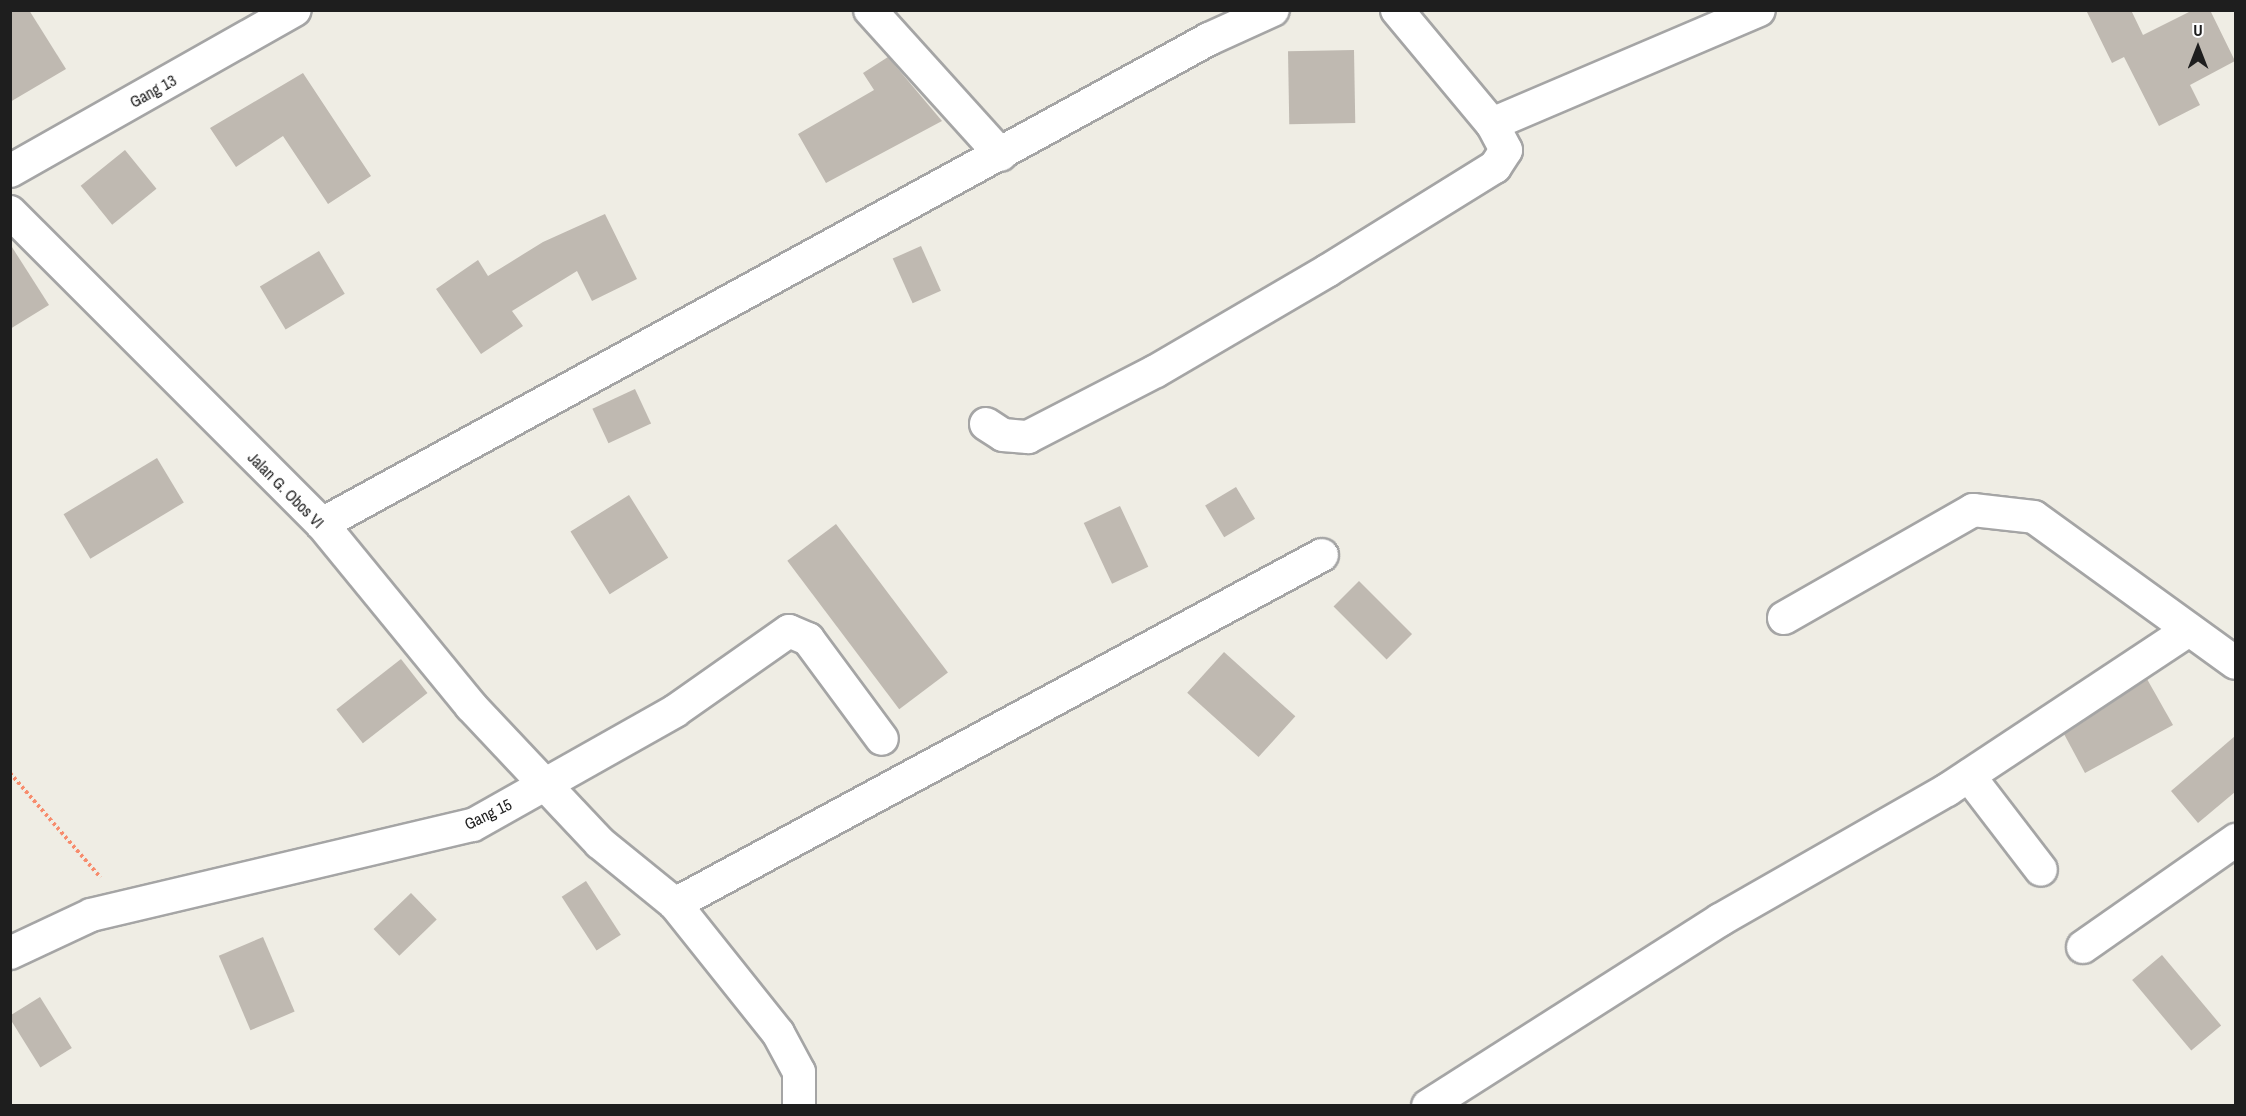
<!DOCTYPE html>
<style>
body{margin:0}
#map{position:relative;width:2246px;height:1116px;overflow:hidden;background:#efede4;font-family:"Archivo Narrow",sans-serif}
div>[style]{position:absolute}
.building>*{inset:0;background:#bfb9b1;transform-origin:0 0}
.path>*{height:4px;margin-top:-2px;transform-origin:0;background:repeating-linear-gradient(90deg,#f78c6d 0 3px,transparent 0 6px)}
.roads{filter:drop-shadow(2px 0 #a5a5a5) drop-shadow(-2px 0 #a5a5a5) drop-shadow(0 2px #a5a5a5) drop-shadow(0 -2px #a5a5a5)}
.street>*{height:32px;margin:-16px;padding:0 16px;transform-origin:16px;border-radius:16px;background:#fff}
span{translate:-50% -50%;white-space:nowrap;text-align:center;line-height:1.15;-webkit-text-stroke:6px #fff;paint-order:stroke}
.street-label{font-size:16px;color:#1e1e1e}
.frame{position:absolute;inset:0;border:12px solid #1e1e1e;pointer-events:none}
.north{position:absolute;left:2168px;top:18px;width:60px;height:60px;-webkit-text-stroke:4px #fff;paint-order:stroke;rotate:0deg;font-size:16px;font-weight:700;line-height:24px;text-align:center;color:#1e1e1e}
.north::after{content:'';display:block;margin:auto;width:21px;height:27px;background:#1e1e1e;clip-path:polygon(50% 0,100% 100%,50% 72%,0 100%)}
</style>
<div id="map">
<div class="building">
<i style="clip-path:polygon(10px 10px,29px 10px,66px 69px,10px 102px)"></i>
<i style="clip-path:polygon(2086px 10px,2131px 10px,2143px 35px,2193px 10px,2210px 10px,2235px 61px,2190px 85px,2200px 105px,2159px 126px,2124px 57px,2112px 63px)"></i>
<i style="left:1354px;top:50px;width:73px;height:66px;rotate:89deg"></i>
<i style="clip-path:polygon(888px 57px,942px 121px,826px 183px,798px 134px,874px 90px,863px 73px)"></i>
<i style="clip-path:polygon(303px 73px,371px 176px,328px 204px,283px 136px,236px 167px,210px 128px)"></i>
<i style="left:125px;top:150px;width:50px;height:57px;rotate:51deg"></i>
<i style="clip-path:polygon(605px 214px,637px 279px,592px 301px,577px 271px,512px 311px,523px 326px,481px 354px,436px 289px,478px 260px,488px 276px,543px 242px)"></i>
<i style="clip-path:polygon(10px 244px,49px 305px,10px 329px)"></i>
<i style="left:921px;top:246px;width:49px;height:31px;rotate:66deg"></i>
<i style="left:319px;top:251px;width:50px;height:69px;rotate:59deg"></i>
<i style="left:635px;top:389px;width:38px;height:47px;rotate:65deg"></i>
<i style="left:157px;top:458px;width:52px;height:109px;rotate:59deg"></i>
<i style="left:1236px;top:487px;width:37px;height:36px;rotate:59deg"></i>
<i style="left:629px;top:495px;width:74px;height:69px;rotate:58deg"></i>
<i style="left:1120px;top:506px;width:67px;height:40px;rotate:65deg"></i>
<i style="left:836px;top:524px;width:186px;height:61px;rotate:53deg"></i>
<i style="left:1359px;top:581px;width:75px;height:36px;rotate:45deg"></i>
<i style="left:1224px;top:652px;width:96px;height:55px;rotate:42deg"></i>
<i style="left:401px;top:659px;width:43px;height:82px;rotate:52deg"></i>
<i style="clip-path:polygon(2147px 679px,2173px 725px,2085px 773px,2064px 734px)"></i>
<i style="clip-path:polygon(2235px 736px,2235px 792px,2198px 823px,2171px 791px)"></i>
<i style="left:586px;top:881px;width:64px;height:29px;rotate:57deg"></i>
<i style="left:411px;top:893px;width:37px;height:52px;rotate:46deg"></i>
<i style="left:263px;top:937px;width:81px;height:48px;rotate:67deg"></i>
<i style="left:2162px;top:955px;width:92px;height:39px;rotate:50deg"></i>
<i style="left:40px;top:997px;width:60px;height:37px;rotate:58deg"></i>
</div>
<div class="path">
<i style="left:10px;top:773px;width:138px;rotate:49.1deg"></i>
</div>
<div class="roads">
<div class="street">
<i style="left:870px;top:10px;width:195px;rotate:47.9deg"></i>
<i style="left:1397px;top:10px;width:148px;rotate:50.2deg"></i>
<i style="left:1492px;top:124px;width:290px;rotate:-23.1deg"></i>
<i style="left:10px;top:171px;width:327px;rotate:-29.5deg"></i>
<i style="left:10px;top:212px;width:441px;rotate:45deg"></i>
<i style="left:322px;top:524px;width:235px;rotate:50.7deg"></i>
<i style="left:471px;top:706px;width:188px;rotate:46.7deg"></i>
<i style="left:600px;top:843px;width:97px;rotate:39.1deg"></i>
<i style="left:675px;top:904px;width:165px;rotate:51.4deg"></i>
<i style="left:778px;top:1033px;width:44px;rotate:61.7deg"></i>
<i style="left:799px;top:1072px;width:34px;rotate:90deg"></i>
<i style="left:986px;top:424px;width:20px;rotate:33deg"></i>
<i style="left:1003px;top:435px;width:25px;rotate:5deg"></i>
<i style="left:1028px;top:437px;width:144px;rotate:-27.3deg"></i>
<i style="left:1156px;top:371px;width:198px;rotate:-30.3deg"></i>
<i style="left:1327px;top:271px;width:198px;rotate:-31.8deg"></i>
<i style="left:1495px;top:167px;width:20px;rotate:-57deg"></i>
<i style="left:1506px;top:150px;width:30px;rotate:-118deg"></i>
<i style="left:322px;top:524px;width:1011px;rotate:-28.67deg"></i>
<i style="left:1209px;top:39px;width:70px;rotate:-24.4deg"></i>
<i style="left:1784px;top:618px;width:218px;rotate:-29.7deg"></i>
<i style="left:1973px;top:510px;width:61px;rotate:6.5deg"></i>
<i style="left:2034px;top:517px;width:249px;rotate:35.9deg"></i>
<i style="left:1969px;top:776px;width:118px;rotate:52.5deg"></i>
<i style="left:675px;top:904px;width:735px;rotate:-28.34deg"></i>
<i style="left:2083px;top:947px;width:187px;rotate:-35deg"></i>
<i style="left:10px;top:953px;width:89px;rotate:-25.1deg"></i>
<i style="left:91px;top:915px;width:392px;rotate:-13.3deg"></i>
<i style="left:473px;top:825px;width:232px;rotate:-29.4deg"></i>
<i style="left:675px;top:711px;width:139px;rotate:-35.1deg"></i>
<i style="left:789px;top:631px;width:21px;rotate:23deg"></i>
<i style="left:808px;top:639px;width:124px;rotate:53.5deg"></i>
<i style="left:1428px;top:1106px;width:346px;rotate:-32.5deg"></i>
<i style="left:1720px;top:920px;width:262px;rotate:-29.8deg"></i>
<i style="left:1947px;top:790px;width:290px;rotate:-33.5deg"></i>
</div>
</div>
<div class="street-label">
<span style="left:153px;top:91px;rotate:-29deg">Gang 13</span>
<span style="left:286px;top:490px;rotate:45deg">Jalan G. Obos VI</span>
<span style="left:488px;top:814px;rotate:-26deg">Gang 15</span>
</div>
<div class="frame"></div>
<div class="north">U</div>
</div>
